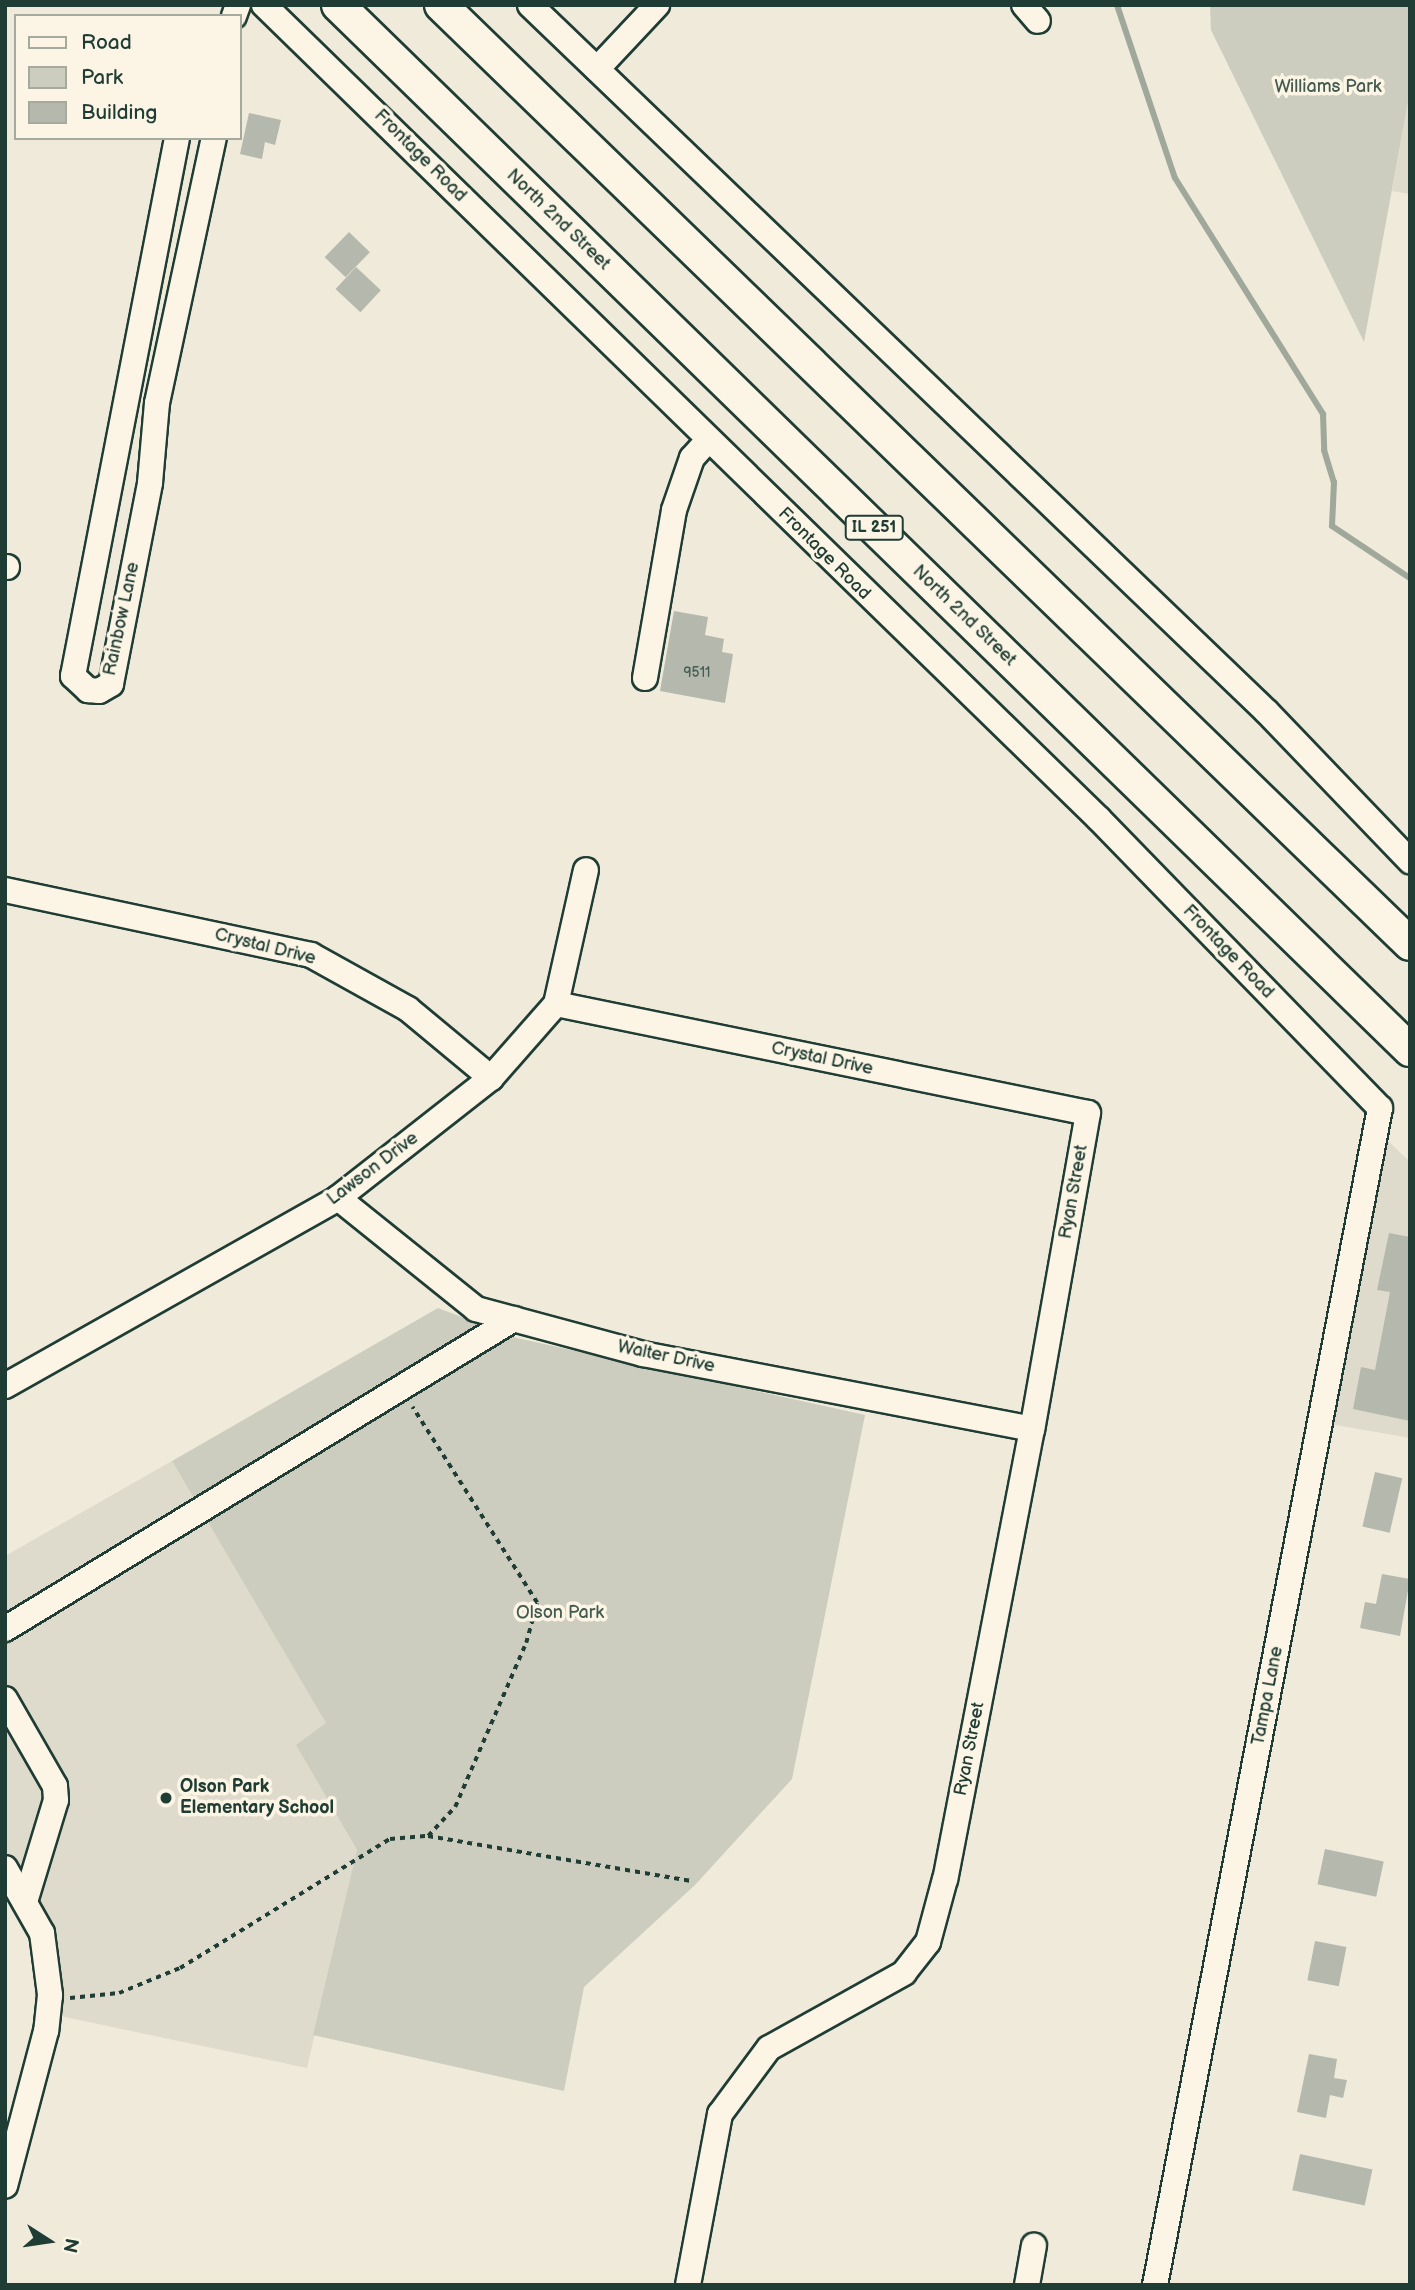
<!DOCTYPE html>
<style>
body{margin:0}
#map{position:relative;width:1415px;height:2290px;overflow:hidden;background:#efeada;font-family:"Balsamiq Sans",sans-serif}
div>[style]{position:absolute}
.built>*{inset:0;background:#dedbcc}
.green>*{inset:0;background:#cccdbf}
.stream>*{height:6px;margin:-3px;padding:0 3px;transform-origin:3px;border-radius:3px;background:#9fa89a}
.building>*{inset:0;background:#b5b9ad;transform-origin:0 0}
.path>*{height:3.5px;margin-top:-1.75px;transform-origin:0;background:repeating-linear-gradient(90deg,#1f3d34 0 5px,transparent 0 10px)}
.roads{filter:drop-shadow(2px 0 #1f3d34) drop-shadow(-2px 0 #1f3d34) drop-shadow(0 2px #1f3d34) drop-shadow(0 -2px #1f3d34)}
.minor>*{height:24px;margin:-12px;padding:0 12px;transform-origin:12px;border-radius:12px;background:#fcf5e5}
.major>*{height:32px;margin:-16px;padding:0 16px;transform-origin:16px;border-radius:16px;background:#fcf5e5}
.dots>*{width:19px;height:19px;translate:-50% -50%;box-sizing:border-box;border:4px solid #fcf5e5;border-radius:50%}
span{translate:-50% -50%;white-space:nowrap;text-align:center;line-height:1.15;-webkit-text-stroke:7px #fcf5e5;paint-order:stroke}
.number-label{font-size:14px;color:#445c52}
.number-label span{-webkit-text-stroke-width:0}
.shield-label span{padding:2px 5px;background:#fcf5e5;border:2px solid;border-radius:5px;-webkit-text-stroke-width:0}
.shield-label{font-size:16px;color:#1f3d34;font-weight:700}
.park-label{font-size:18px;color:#425a50}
.street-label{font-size:18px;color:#1f3d34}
.poi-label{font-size:18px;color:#1f3d34;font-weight:700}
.left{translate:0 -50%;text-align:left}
.frame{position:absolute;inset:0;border:7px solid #1f3d34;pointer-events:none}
.legend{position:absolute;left:14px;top:14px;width:228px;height:126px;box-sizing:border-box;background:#fcf5e5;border:2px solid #a4ab9e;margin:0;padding:9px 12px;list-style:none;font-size:21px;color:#1f3d34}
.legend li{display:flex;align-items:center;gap:14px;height:35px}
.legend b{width:35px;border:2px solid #a4ab9e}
.north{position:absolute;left:14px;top:2206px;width:70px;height:70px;-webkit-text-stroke:5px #fcf5e5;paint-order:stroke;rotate:102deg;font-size:19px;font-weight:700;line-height:28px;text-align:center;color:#1f3d34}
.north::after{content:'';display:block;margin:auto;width:24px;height:32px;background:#1f3d34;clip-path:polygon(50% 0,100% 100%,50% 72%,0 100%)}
</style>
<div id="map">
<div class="built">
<i style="clip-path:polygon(1410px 91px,1410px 194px,1392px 191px)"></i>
<i style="clip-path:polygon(1383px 1136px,1410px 1162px,1410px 1438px,1330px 1424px)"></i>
<i style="clip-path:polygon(172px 1461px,327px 1724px,296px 1745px,357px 1850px,307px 2068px,60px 2016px,60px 1966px,47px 1925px,5px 1851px,5px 1556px)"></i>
</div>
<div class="green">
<i style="clip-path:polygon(1210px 5px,1410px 5px,1410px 91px,1364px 342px,1211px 30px)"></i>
<i style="clip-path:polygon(438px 1308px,517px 1338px,865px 1415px,792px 1779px,695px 1885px,584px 1987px,564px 2091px,313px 2035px,357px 1850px,296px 1745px,326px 1723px,172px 1461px)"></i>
</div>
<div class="stream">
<i style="left:1117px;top:5px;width:182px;rotate:71.5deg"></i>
<i style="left:1175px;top:178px;width:279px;rotate:57.9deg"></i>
<i style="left:1323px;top:414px;width:36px;rotate:88deg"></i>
<i style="left:1324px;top:450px;width:34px;rotate:73deg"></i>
<i style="left:1334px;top:482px;width:44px;rotate:92.6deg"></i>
<i style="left:1332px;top:526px;width:94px;rotate:33.7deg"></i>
</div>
<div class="building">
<i style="clip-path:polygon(249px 113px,281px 120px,275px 145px,265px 142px,262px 159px,240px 154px)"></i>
<i style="left:349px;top:232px;width:29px;height:35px;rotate:44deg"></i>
<i style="left:356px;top:267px;width:34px;height:30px;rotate:43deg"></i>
<i style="clip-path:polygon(674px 611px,708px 617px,705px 635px,724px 639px,722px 652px,733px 654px,725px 703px,660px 691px)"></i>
<i style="clip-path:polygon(1389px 1233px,1410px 1237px,1410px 1421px,1353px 1409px,1361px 1367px,1375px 1370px,1390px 1292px,1377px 1290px)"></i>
<i style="left:1375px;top:1472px;width:28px;height:56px;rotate:13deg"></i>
<i style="clip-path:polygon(1382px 1574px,1410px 1579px,1400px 1636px,1360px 1628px,1365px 1602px,1376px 1604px)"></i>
<i style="left:1325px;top:1849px;width:60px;height:36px;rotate:12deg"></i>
<i style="left:1315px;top:1941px;width:32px;height:40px;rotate:11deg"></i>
<i style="clip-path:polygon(1309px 2054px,1337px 2059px,1334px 2078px,1347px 2080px,1343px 2098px,1330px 2095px,1326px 2118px,1297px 2112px)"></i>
<i style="left:1300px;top:2154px;width:74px;height:37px;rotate:12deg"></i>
</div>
<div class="path">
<i style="left:428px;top:1836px;width:267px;rotate:9.7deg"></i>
<i style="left:70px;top:1998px;width:49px;rotate:-5.8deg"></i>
<i style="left:119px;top:1993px;width:66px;rotate:-22.3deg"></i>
<i style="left:180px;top:1968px;width:246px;rotate:-31.6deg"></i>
<i style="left:390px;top:1839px;width:38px;rotate:-5deg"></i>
<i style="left:428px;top:1836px;width:40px;rotate:-47deg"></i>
<i style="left:455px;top:1807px;width:179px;rotate:-66.6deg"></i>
<i style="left:526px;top:1643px;width:41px;rotate:-74.6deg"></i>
<i style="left:537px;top:1603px;width:232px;rotate:-122.5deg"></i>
</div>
<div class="roads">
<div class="minor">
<i style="left:264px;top:5px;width:1166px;rotate:44.27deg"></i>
<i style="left:1099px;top:819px;width:403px;rotate:45.8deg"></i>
<i style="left:1380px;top:1108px;width:1198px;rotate:100.82deg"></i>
<i style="left:530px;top:5px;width:1021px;rotate:43.81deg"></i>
<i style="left:1267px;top:712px;width:207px;rotate:46.2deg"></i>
<i style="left:1024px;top:5px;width:21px;rotate:49deg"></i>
<i style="left:234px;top:16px;width:12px;rotate:-70deg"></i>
<i style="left:597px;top:69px;width:88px;rotate:-46.8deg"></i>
<i style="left:177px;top:138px;width:548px;rotate:100.94deg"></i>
<i style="left:73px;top:676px;width:21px;rotate:43deg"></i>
<i style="left:88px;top:690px;width:11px;rotate:5deg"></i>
<i style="left:99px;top:691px;width:14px;rotate:-30deg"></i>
<i style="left:111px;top:684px;width:205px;rotate:-79deg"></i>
<i style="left:150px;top:483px;width:80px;rotate:-85deg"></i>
<i style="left:157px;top:403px;width:271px;rotate:-77.9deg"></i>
<i style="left:5px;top:567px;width:2px"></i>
<i style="left:645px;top:678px;width:170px;rotate:-80.2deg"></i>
<i style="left:674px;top:510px;width:55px;rotate:-70.9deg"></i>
<i style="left:692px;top:458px;width:24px;rotate:-48deg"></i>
<i style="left:5px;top:890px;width:313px;rotate:12deg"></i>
<i style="left:311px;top:955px;width:111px;rotate:29.1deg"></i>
<i style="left:408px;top:1009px;width:108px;rotate:39.7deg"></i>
<i style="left:556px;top:1004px;width:543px;rotate:11.58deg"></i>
<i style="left:1088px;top:1113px;width:321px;rotate:100deg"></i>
<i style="left:1032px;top:1429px;width:458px;rotate:100.9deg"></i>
<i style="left:945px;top:1879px;width:65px;rotate:105.1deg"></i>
<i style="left:928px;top:1942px;width:39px;rotate:128deg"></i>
<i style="left:904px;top:1973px;width:154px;rotate:150.9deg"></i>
<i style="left:769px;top:2048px;width:82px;rotate:126.6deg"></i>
<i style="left:720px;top:2114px;width:174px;rotate:100.6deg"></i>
<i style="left:338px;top:1198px;width:177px;rotate:38.8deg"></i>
<i style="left:476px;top:1309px;width:173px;rotate:15.1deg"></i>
<i style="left:643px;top:1354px;width:396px;rotate:10.9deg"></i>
<i style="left:5px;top:1386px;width:382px;rotate:-29.4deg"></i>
<i style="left:338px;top:1198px;width:194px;rotate:-38.1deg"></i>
<i style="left:491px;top:1078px;width:98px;rotate:-48.7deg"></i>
<i style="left:556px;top:1004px;width:137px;rotate:-77.4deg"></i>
<i style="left:5px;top:1629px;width:596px;rotate:-31.34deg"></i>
<i style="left:5px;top:1699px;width:100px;rotate:60.1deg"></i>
<i style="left:55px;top:1786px;width:14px;rotate:86deg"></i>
<i style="left:56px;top:1800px;width:107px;rotate:106.9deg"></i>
<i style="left:5px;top:1868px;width:75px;rotate:60.4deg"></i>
<i style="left:42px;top:1933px;width:63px;rotate:82.6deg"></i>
<i style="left:50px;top:1995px;width:36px;rotate:96deg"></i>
<i style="left:46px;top:2031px;width:160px;rotate:104.8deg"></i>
<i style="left:1027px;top:2285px;width:40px;rotate:-80deg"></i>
</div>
<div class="major">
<i style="left:338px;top:5px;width:1497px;rotate:44.27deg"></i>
<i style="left:441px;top:5px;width:1349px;rotate:44.1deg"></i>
</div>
</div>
<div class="dots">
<i style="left:166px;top:1798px;background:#1f3d34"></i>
</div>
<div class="number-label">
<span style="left:697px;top:673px">9511</span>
</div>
<div class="shield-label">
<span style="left:874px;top:528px">IL 251</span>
</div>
<div class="park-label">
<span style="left:1328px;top:87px">Williams Park</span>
<span style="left:560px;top:1613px">Olson Park</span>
</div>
<div class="street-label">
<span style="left:420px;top:156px;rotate:45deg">Frontage Road</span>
<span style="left:558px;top:220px;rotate:44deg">North 2nd Street</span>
<span style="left:824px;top:554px;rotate:45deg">Frontage Road</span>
<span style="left:964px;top:616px;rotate:44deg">North 2nd Street</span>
<span style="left:122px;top:619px;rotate:-78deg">Rainbow Lane</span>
<span style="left:265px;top:947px;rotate:14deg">Crystal Drive</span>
<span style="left:1228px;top:952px;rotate:46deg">Frontage Road</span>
<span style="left:822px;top:1059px;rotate:12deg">Crystal Drive</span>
<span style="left:373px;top:1169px;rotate:-37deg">Lawson Drive</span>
<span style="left:1074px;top:1192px;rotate:-80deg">Ryan Street</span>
<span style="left:666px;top:1357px;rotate:12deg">Walter Drive</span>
<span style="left:1268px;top:1696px;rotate:-79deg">Tampa Lane</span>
<span style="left:970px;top:1749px;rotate:-79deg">Ryan Street</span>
</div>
<div class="poi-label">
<span class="left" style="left:180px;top:1798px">Olson Park<br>Elementary School</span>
</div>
<div class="frame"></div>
<ul class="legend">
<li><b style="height:9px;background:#fcf5e5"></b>Road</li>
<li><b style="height:19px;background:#cccdbf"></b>Park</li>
<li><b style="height:19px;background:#b5b9ad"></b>Building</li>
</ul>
<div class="north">N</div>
</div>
